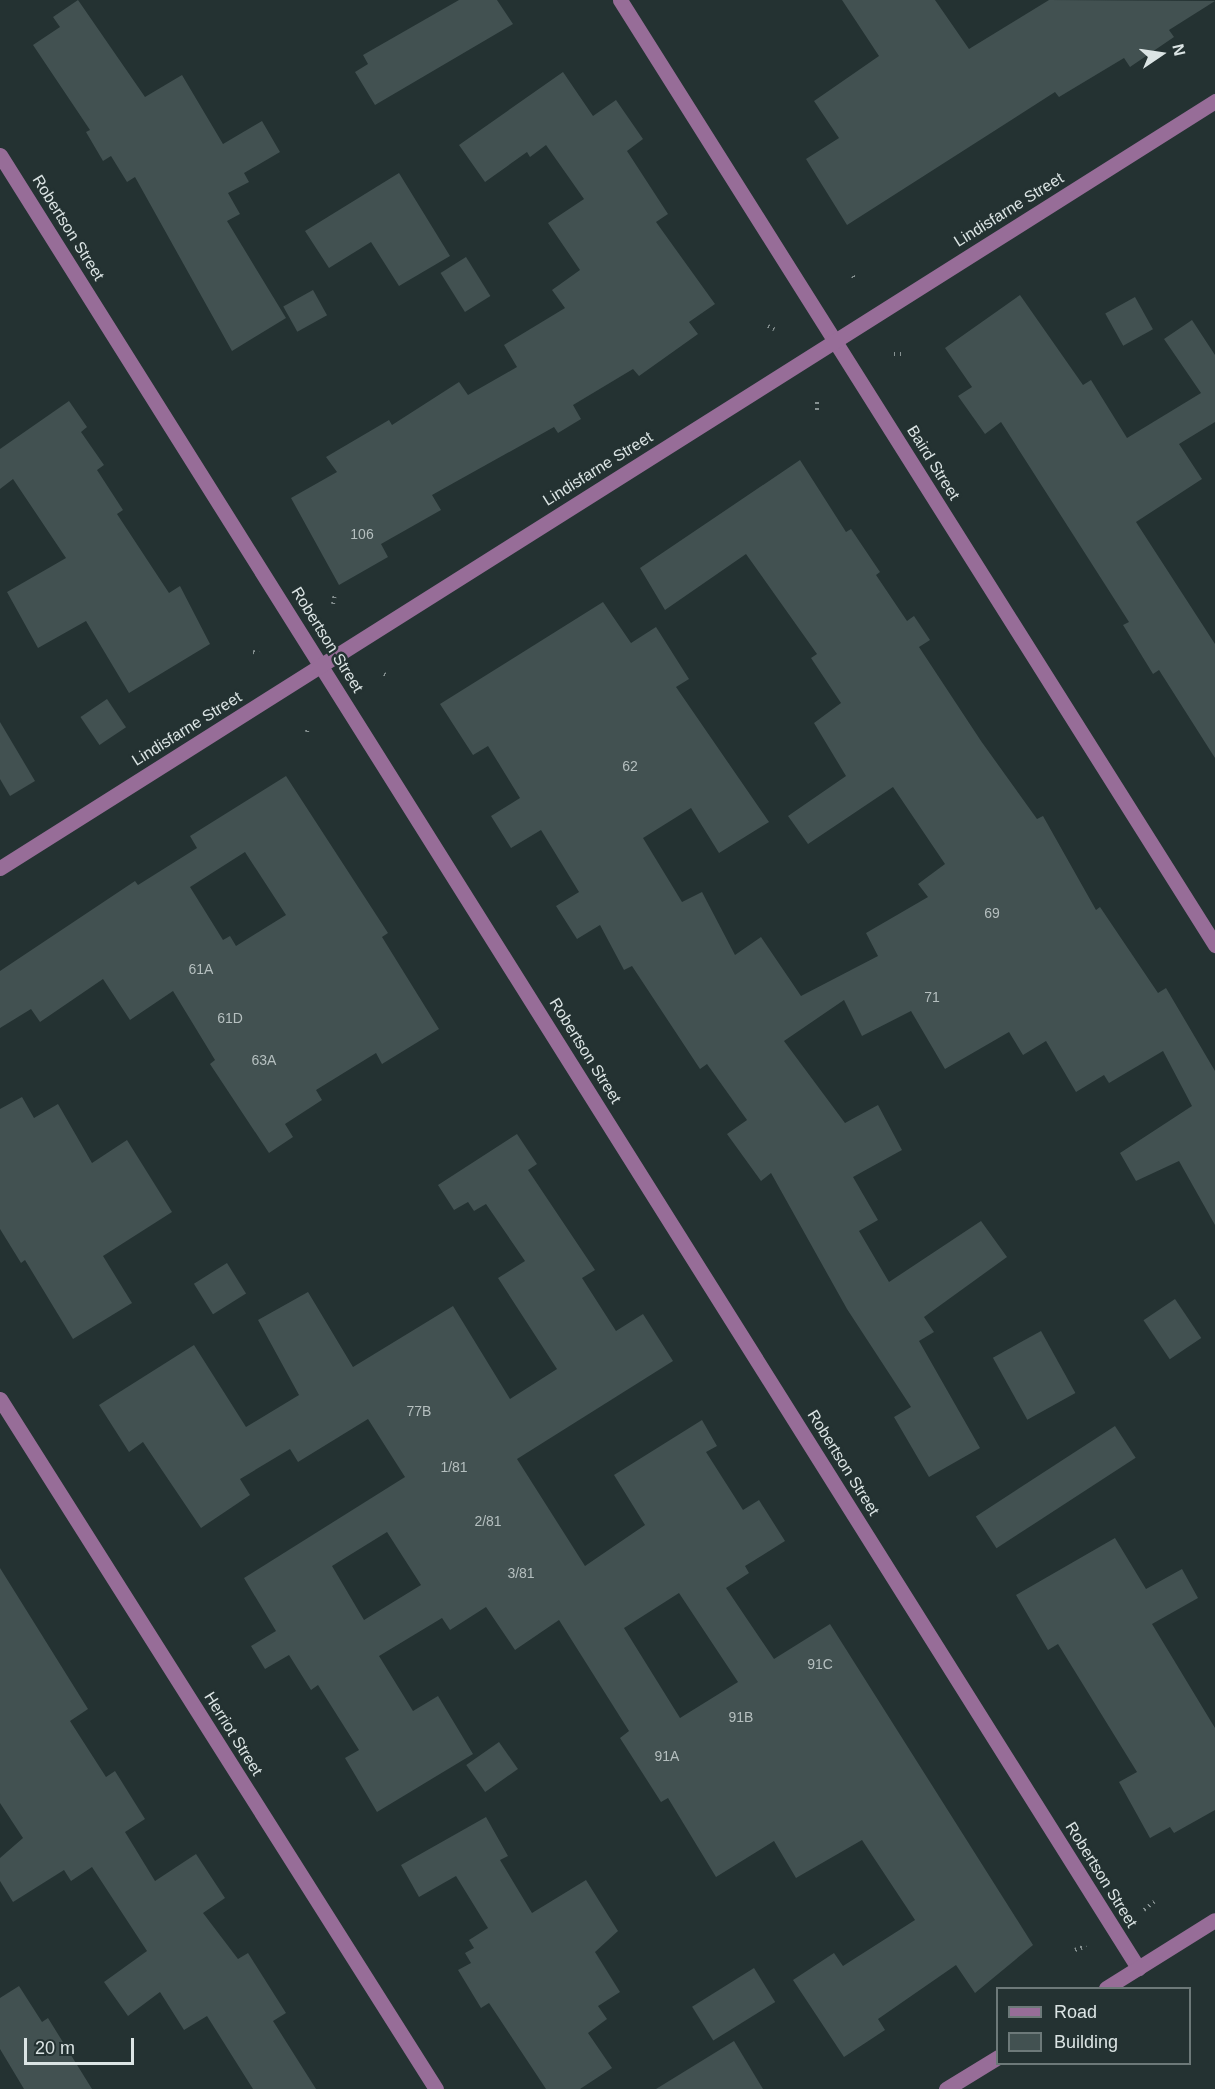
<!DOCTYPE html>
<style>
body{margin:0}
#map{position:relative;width:1215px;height:2089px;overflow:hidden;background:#243232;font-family:Helvetica,sans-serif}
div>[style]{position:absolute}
.building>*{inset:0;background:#425151;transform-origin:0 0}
.path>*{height:4px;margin-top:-2px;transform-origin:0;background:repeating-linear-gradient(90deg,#869191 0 1.5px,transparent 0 6px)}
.minor>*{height:15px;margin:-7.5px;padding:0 7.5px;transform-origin:7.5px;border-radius:7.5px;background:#976d98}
span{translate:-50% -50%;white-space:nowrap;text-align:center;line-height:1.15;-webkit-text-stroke:5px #243232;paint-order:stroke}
.number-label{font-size:14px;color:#b5bfbf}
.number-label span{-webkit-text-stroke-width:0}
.street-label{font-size:16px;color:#dbe4e4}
.legend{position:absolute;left:996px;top:1987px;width:195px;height:78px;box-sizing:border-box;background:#243232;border:2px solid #6d7979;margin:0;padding:8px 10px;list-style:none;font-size:18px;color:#dbe4e4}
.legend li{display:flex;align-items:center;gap:12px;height:30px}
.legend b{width:30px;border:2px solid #6d7979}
.north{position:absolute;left:1131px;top:24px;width:60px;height:60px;-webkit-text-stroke:4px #243232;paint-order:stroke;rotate:77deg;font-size:16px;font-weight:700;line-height:24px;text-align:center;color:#dbe4e4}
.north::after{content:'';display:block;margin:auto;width:21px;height:27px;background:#dbe4e4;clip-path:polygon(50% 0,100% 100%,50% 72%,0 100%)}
.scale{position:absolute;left:24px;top:2038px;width:110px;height:27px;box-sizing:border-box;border:3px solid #dbe4e4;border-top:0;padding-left:8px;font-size:18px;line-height:21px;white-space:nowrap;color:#dbe4e4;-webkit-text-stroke:4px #243232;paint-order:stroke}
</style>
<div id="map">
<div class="building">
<i style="clip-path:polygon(78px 0,145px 97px,182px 75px,223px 144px,262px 121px,280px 152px,244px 173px,249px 182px,228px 193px,240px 214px,227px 221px,286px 318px,232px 351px,135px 177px,127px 182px,111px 156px,103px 161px,86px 132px,90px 130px,33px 45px,60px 27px,53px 17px)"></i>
<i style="clip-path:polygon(459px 0,497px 0,513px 24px,375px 105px,355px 72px,368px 64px,363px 55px)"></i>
<i style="clip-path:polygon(842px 0,935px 0,969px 49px,1049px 0,1215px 1px,1169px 30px,1174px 37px,1130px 67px,1124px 58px,1059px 97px,1055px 92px,847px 225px,806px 159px,839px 138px,814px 101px,879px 56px)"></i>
<i style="clip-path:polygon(563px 72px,593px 116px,616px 100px,643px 139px,627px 151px,668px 214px,656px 222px,715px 304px,689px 322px,698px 334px,639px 376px,633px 369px,573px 405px,581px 419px,558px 433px,554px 427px,432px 495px,441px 510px,381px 544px,388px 557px,339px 585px,291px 498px,337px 472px,326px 457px,389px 420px,392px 425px,459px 382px,468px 395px,517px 367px,504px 345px,565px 308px,552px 290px,580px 270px,548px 223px,584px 199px,546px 145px,530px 157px,527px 152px,485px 182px,459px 145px)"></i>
<i style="clip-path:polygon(399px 173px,450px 256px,399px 286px,371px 242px,329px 268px,305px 231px)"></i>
<i style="left:466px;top:257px;width:46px;height:30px;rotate:58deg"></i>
<i style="left:313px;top:290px;width:29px;height:34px;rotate:61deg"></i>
<i style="clip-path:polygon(1020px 295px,1083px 385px,1091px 380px,1127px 438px,1201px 393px,1164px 339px,1192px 320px,1215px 355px,1215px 422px,1179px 444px,1202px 479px,1136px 522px,1215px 644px,1215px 758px,1159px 670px,1153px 674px,1123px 625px,1129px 622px,1001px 422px,985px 434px,958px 396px,972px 387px,945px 348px)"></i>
<i style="left:1135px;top:297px;width:37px;height:34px;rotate:61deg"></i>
<i style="clip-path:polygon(69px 401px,87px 427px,81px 432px,104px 465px,97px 470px,123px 510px,117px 514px,169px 593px,180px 586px,210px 644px,129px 693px,86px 621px,38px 648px,7px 592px,66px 558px,13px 479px,0 489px,0 449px)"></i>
<i style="clip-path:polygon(800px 460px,846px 532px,851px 529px,880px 572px,876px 575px,907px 621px,914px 616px,930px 640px,919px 647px,981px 741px,1037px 819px,1043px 816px,1096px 910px,1100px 907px,1158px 993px,1166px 988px,1215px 1071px,1215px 1225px,1179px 1161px,1136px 1181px,1120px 1153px,1192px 1106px,1163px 1051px,1109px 1083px,1104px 1075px,1076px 1092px,1046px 1041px,1023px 1055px,1009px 1032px,945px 1069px,911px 1011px,862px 1036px,844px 1000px,784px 1041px,845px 1123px,878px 1105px,902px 1150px,853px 1177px,878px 1220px,859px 1231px,889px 1282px,981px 1221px,1007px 1257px,924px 1317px,934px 1332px,919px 1341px,980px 1448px,929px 1477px,894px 1417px,911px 1407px,847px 1309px,771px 1173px,761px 1181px,727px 1134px,747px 1120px,707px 1064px,700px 1069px,632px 966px,624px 970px,600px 925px,577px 939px,556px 906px,579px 892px,541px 830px,511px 848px,491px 816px,520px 798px,488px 746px,473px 755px,440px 704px,603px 602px,631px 643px,656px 627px,689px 679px,676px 687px,769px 822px,719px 853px,691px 808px,643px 838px,682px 902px,702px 892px,735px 955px,761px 937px,801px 996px,878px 956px,866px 933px,928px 897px,918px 884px,945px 864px,893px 787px,808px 844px,788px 816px,846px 776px,814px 723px,841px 703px,811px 658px,817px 654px,746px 554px,665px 610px,640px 568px)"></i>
<i style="left:107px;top:699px;width:34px;height:32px;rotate:56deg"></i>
<i style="clip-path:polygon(0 722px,35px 781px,10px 796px,0 779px)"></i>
<i style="clip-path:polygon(evenodd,286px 776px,388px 933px,382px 937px,439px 1029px,382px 1064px,376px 1053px,316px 1090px,322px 1100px,285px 1124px,293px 1137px,269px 1153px,210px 1064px,215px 1060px,173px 991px,130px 1020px,103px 979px,40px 1022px,31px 1009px,0 1028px,0 971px,135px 881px,138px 885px,197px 848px,190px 836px,286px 776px,245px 852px,286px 915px,236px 946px,230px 936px,223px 940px,190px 887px,245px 852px)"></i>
<i style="clip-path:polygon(22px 1097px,34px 1118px,58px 1104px,92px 1163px,127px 1140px,172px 1212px,103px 1256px,132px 1303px,73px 1339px,25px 1260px,21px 1263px,0 1229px,0 1109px)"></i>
<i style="clip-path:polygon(evenodd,517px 1134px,537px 1164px,528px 1170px,595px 1270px,582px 1278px,616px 1331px,643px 1314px,673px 1361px,517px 1459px,585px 1566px,645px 1525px,614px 1475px,702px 1420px,717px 1446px,706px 1452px,743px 1510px,759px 1500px,785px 1541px,745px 1566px,749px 1573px,726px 1588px,774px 1659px,830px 1624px,1033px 1945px,975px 1993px,956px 1965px,878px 2019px,885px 2030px,844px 2057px,793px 1980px,834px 1953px,843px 1966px,915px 1920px,862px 1840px,796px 1878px,774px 1841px,716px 1877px,668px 1798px,661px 1802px,620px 1738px,629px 1731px,559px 1620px,515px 1650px,486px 1607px,450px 1630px,442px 1618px,379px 1656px,413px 1711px,438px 1696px,473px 1754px,377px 1812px,345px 1758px,359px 1750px,318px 1685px,311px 1690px,289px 1655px,265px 1669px,251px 1646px,276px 1631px,244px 1578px,405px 1477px,368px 1419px,298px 1462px,290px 1449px,240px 1479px,250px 1495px,201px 1528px,143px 1442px,129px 1452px,99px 1405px,194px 1345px,246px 1427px,299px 1395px,258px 1320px,308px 1292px,353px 1367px,453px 1306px,510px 1399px,557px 1369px,498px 1278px,525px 1261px,486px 1204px,474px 1211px,468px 1202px,454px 1210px,438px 1185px,517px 1134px,387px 1532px,421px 1585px,364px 1620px,332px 1566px,387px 1532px,517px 1134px,679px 1593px,738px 1682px,680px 1718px,624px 1628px,679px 1593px)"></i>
<i style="left:227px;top:1263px;width:36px;height:39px;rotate:58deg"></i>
<i style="left:1175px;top:1299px;width:47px;height:38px;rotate:56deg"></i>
<i style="left:1041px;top:1331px;width:71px;height:55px;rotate:61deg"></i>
<i style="left:1115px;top:1426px;width:38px;height:166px;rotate:57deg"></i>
<i style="clip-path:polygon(1115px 1538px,1146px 1589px,1182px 1569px,1198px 1598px,1152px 1624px,1215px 1728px,1215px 1810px,1174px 1833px,1170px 1827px,1150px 1838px,1119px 1782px,1137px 1772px,1058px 1644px,1048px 1650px,1016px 1595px)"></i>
<i style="clip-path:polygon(0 1568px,88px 1709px,70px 1721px,106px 1777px,115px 1771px,145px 1819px,125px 1832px,155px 1881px,196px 1854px,225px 1898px,203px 1913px,238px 1959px,248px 1953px,286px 2013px,273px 2021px,316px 2089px,253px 2089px,207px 2016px,184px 2030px,160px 1992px,128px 2016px,104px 1982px,147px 1951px,92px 1867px,71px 1881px,64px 1870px,13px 1902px,0 1881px,0 1858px,23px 1838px,0 1803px)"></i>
<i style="left:499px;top:1742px;width:33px;height:40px;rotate:55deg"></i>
<i style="clip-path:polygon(486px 1817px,508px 1856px,500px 1860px,532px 1913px,586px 1880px,618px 1931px,595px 1952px,620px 1992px,598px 2006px,607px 2019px,588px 2033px,612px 2068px,580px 2089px,546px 2089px,489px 2003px,481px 2008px,458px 1970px,471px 1963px,465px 1953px,474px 1948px,469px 1940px,488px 1928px,456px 1876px,419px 1897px,401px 1865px)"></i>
<i style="left:754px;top:1968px;width:40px;height:73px;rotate:58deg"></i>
<i style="clip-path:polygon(19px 1986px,42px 2022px,48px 2018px,92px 2089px,24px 2089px,0 2049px,0 1998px)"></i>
<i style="clip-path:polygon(734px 2041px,763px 2089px,656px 2089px)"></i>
</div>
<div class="path">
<i style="left:853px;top:276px;width:4px;rotate:63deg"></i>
<i style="left:768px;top:326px;width:7px;rotate:27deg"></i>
<i style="left:894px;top:354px;width:7px"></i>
<i style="left:817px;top:410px;width:8px;rotate:-90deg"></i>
<i style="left:333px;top:604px;width:10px;rotate:-79deg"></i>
<i style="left:253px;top:652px;width:6px;rotate:9deg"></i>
<i style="left:384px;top:674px;width:4px;rotate:27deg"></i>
<i style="left:307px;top:732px;width:5px;rotate:-79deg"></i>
<i style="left:1144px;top:1910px;width:13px;rotate:-39deg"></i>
<i style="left:1075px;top:1950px;width:12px;rotate:-20deg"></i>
</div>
<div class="minor">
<i style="left:620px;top:0;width:1117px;rotate:57.8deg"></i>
<i style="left:0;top:155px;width:2141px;rotate:57.88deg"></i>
<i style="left:0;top:868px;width:1437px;rotate:-32.26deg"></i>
<i style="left:0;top:1399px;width:816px;rotate:57.71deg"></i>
<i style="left:1106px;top:1988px;width:128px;rotate:-32deg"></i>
<i style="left:946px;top:2089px;width:61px;rotate:-31.6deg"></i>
</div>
<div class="number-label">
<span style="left:362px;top:534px">106</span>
<span style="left:630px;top:766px">62</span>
<span style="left:992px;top:913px">69</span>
<span style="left:201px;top:969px">61A</span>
<span style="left:932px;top:997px">71</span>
<span style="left:230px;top:1018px">61D</span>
<span style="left:264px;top:1060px">63A</span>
<span style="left:419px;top:1411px">77B</span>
<span style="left:454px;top:1467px">1/81</span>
<span style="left:488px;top:1521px">2/81</span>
<span style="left:521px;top:1573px">3/81</span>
<span style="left:820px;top:1664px">91C</span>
<span style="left:741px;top:1717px">91B</span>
<span style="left:667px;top:1756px">91A</span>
</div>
<div class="street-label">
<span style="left:1009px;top:210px;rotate:-32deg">Lindisfarne Street</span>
<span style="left:68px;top:228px;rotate:58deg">Robertson Street</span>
<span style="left:933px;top:463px;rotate:58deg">Baird Street</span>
<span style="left:598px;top:469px;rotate:-32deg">Lindisfarne Street</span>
<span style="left:327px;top:640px;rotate:58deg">Robertson Street</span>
<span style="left:187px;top:729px;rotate:-32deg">Lindisfarne Street</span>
<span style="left:585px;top:1051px;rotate:58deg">Robertson Street</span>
<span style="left:843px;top:1463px;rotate:58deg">Robertson Street</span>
<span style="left:233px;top:1734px;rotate:58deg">Herriot Street</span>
<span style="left:1101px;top:1875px;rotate:58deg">Robertson Street</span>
</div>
<ul class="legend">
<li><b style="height:8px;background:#976d98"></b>Road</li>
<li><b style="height:16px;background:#425151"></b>Building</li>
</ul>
<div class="north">N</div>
<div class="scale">20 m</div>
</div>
